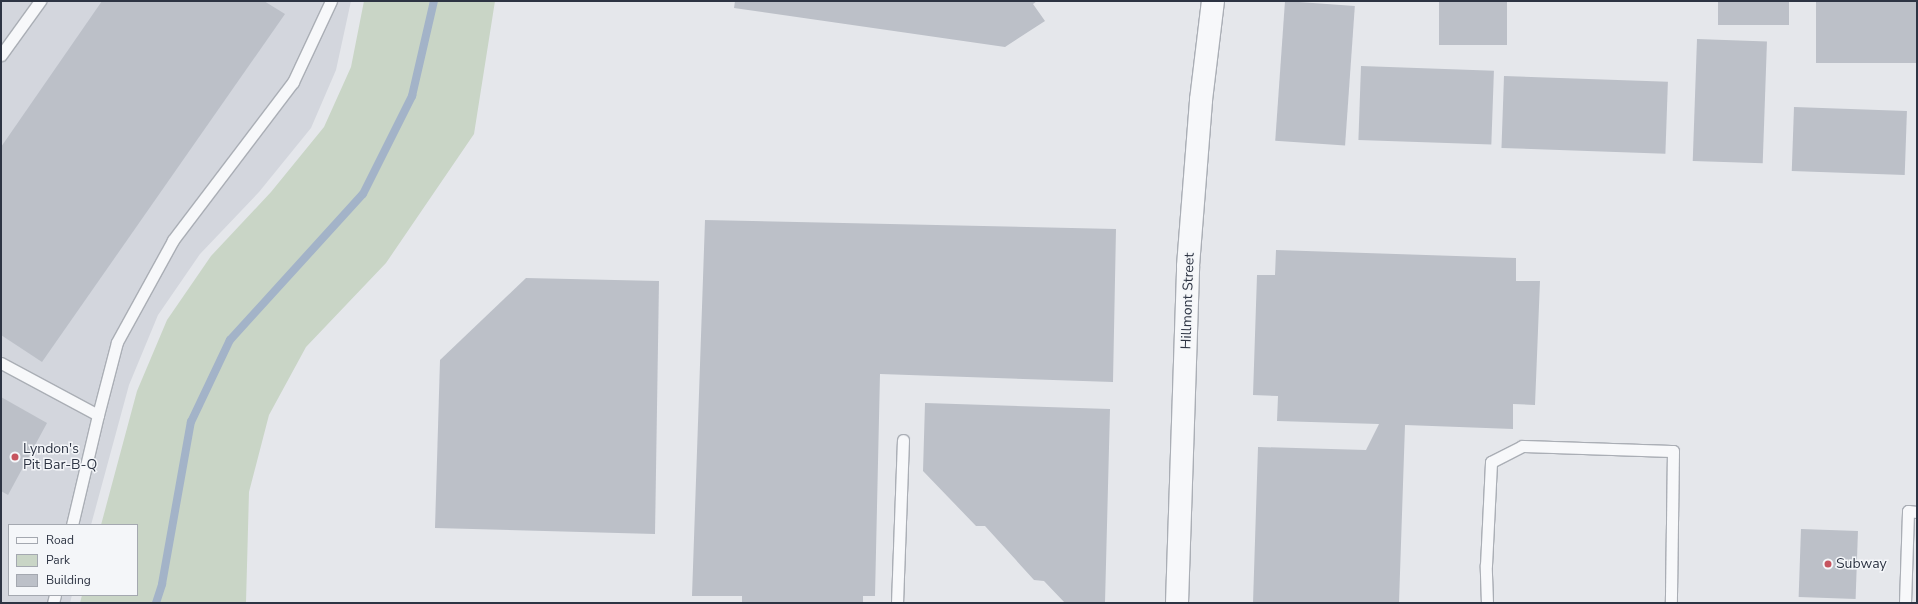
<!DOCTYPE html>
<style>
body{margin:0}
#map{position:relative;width:1918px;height:604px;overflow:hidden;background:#e5e7eb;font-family:"Nunito Sans",sans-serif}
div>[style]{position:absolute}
.built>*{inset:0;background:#d3d6dd}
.green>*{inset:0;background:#c9d5c6}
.stream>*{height:8px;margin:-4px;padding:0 4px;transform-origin:4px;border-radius:4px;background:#a3b3c8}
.building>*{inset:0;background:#bcc0c8;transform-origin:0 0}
.roads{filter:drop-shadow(1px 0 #aaaeb5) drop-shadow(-1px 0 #aaaeb5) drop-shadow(0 1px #aaaeb5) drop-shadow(0 -1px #aaaeb5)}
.lane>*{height:11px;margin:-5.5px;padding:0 5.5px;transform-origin:5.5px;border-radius:5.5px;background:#f7f8fa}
.street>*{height:22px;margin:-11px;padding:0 11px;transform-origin:11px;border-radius:11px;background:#f7f8fa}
.dots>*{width:11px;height:11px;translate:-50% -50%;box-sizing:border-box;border:2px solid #f4f6f9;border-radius:50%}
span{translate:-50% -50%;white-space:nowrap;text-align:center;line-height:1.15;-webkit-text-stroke:3px #f4f6f9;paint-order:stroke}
.street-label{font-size:14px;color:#2d3443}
.poi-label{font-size:14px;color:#2d3443}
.left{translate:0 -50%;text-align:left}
.frame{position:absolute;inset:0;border:2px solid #2d3443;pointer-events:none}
.legend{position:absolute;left:8px;top:524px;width:130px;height:72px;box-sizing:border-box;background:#f4f6f9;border:1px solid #a4a8b0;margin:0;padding:5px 7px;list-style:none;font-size:12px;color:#2d3443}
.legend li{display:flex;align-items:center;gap:8px;height:20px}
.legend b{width:20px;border:1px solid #a4a8b0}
</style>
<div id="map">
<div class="built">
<i style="clip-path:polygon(1px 1px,351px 1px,336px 70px,311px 128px,259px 192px,200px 254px,158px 315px,129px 385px,91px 525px,9px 525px,9px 595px,72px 595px,70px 603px,1px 603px)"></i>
</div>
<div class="green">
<i style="clip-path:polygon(364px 1px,495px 1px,474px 134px,386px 263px,306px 347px,269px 415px,249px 492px,246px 603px,80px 603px,82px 595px,137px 595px,137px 525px,101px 525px,137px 391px,167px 320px,211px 256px,271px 192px,324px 127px,351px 67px)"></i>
</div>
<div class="stream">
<i style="left:156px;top:603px;width:20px;rotate:-72deg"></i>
<i style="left:162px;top:584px;width:165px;rotate:-79.9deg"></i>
<i style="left:191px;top:422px;width:91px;rotate:-64.6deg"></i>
<i style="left:230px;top:340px;width:197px;rotate:-47.7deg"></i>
<i style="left:363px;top:194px;width:110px;rotate:-63.4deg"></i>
<i style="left:412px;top:96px;width:98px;rotate:-77deg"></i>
</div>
<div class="building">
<i style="clip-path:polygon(102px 1px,264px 1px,285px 14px,42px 362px,1px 335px,1px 147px)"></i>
<i style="clip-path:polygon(735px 1px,1037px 1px,1033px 4px,1045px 21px,1005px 47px,734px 8px)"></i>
<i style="left:1285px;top:1px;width:70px;height:140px;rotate:4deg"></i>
<i style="left:1439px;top:1px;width:68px;height:44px"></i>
<i style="left:1718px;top:1px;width:71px;height:24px"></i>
<i style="left:1816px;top:1px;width:101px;height:62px"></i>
<i style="left:1697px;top:39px;width:70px;height:122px;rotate:2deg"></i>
<i style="left:1361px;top:66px;width:133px;height:74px;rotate:2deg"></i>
<i style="left:1504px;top:76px;width:164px;height:72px;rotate:2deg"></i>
<i style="left:1794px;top:107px;width:113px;height:64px;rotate:2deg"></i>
<i style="clip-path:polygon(705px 220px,1116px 229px,1113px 382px,880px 374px,875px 596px,863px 596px,863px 603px,742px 603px,742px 596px,692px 596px)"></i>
<i style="clip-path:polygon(1276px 250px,1516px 258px,1516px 281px,1540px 281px,1535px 405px,1513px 404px,1513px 429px,1405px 425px,1399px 603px,1253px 603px,1258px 447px,1366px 450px,1379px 424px,1277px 421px,1278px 396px,1253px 395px,1257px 275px,1275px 275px)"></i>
<i style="clip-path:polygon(526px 278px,659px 281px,655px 534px,435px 528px,440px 360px)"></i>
<i style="clip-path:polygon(1px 397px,47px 423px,8px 495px,1px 491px)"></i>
<i style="clip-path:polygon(925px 403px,1110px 409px,1105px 603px,1065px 603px,1044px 581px,1034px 580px,985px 526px,976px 526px,923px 471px)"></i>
<i style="left:1801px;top:529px;width:57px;height:68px;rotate:2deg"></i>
</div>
<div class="roads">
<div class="lane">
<i style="left:1px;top:55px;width:67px;rotate:-54.2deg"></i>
<i style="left:1px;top:363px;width:110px;rotate:28.2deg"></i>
<i style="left:98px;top:415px;width:113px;rotate:103.3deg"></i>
<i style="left:98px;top:415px;width:75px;rotate:-75.4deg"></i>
<i style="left:117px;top:342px;width:116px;rotate:-61.2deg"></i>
<i style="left:173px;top:240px;width:198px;rotate:-52.8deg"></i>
<i style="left:293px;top:82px;width:89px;rotate:-64.9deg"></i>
<i style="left:53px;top:603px;width:8px;rotate:-76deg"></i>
<i style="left:897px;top:603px;width:163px;rotate:-87.9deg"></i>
<i style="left:1487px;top:603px;width:38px;rotate:-92deg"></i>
<i style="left:1486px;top:565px;width:103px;rotate:-87.2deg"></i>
<i style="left:1491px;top:462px;width:35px;rotate:-27deg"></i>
<i style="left:1522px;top:446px;width:151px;rotate:1.9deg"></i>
<i style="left:1673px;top:451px;width:152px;rotate:90.8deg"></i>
<i style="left:1905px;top:603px;width:92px;rotate:-88.1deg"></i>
<i style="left:1908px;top:511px;width:9px;rotate:6deg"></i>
</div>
<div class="street">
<i style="left:1177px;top:603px;width:337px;rotate:-88.1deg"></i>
<i style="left:1188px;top:266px;width:167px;rotate:-85.5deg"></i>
<i style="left:1201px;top:100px;width:100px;rotate:-83.1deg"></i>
</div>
</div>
<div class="dots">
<i style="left:15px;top:457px;background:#c6545f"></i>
<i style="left:1828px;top:564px;background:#c6545f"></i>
</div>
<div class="street-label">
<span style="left:1188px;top:301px;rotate:-88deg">Hillmont Street</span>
</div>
<div class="poi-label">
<span class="left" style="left:23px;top:457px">Lyndon's<br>Pit Bar-B-Q</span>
<span class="left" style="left:1836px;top:564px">Subway</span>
</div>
<div class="frame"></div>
<ul class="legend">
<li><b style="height:5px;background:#f7f8fa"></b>Road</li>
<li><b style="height:11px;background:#c9d5c6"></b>Park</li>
<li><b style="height:11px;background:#bcc0c8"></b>Building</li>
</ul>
</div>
